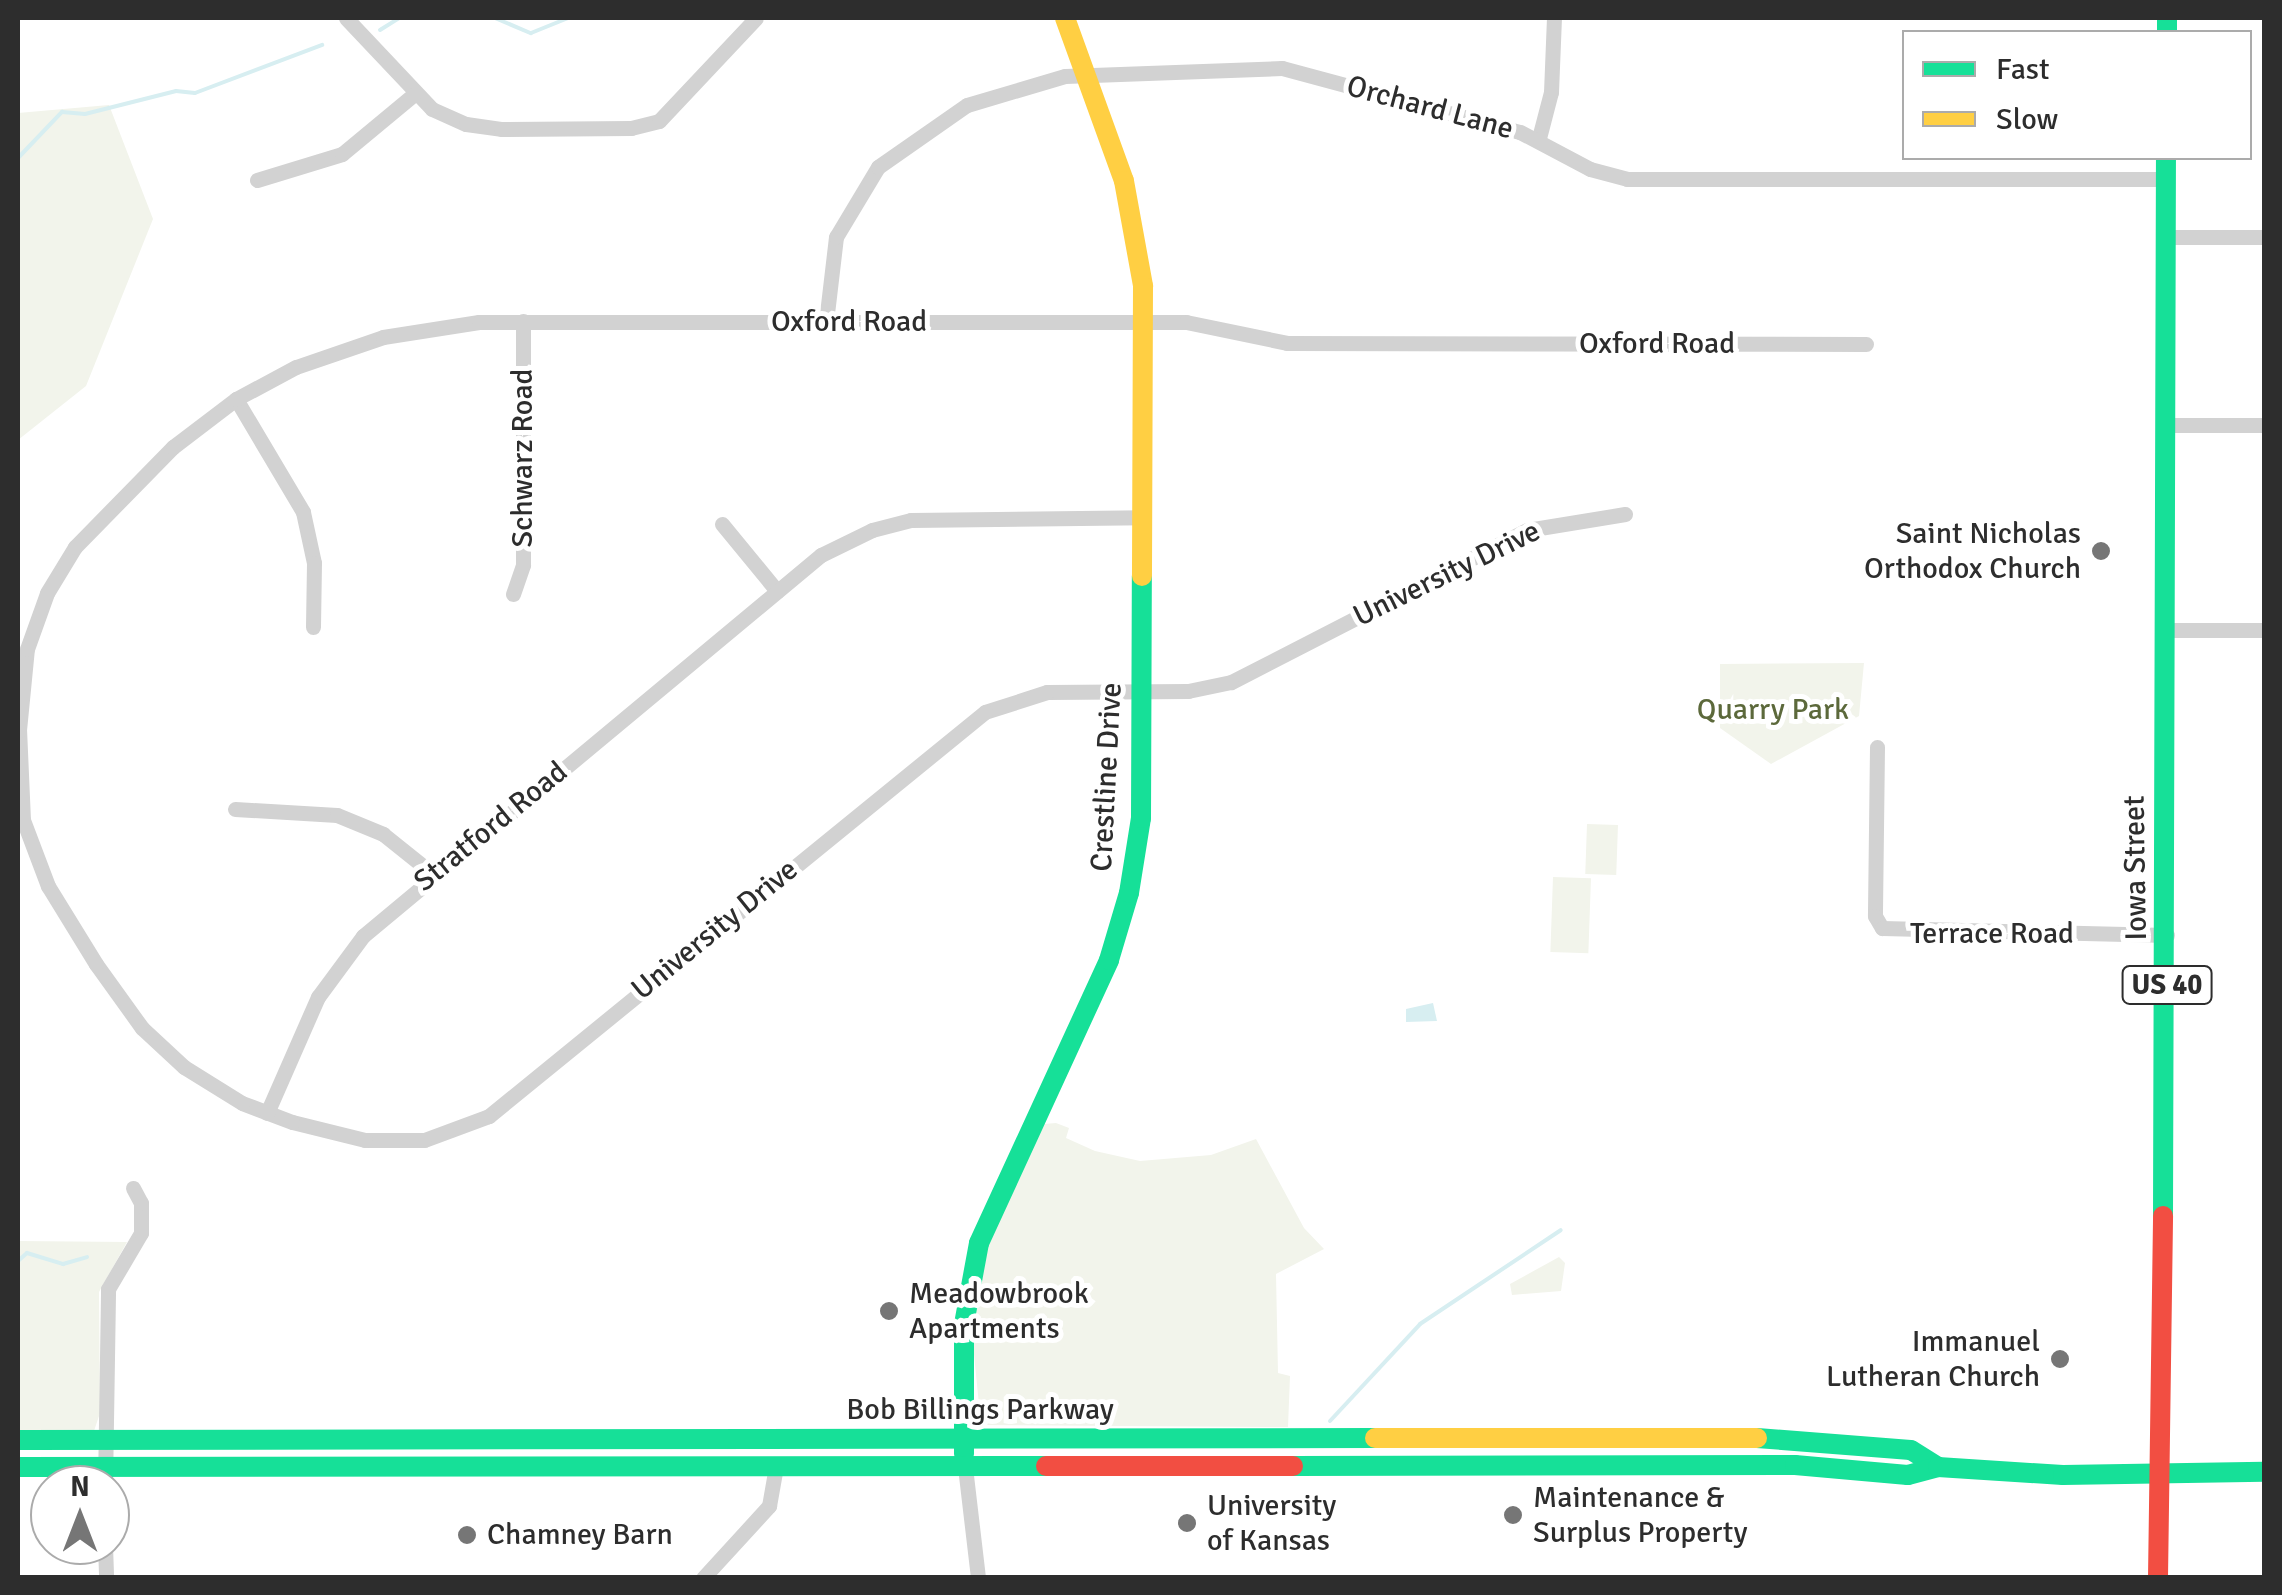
<!DOCTYPE html>
<style>
body{margin:0}
#map{position:relative;width:2282px;height:1595px;overflow:hidden;background:#fff;font-family:Signika,sans-serif}
div>[style]{position:absolute}
.green>*{inset:0;background:#f2f4eb;transform-origin:0 0}
.water>*{inset:0;background:#d7eef1}
.stream>*{height:4px;margin:-2px;padding:0 2px;transform-origin:2px;border-radius:2px;background:#d7eef1}
.street>*{height:15px;margin:-7.5px;padding:0 7.5px;transform-origin:7.5px;border-radius:7.5px;background:#d2d2d2}
.fast>*{height:20px;margin:-10px;padding:0 10px;transform-origin:10px;border-radius:10px;background:#16e098}
.slow>*{height:20px;margin:-10px;padding:0 10px;transform-origin:10px;border-radius:10px;background:#ffcf43}
.jam>*{height:20px;margin:-10px;padding:0 10px;transform-origin:10px;border-radius:10px;background:#f24e42}
.dots>*{width:28px;height:28px;translate:-50% -50%;box-sizing:border-box;border:5px solid #fff;border-radius:50%}
span{translate:-50% -50%;white-space:nowrap;text-align:center;line-height:1.15;-webkit-text-stroke:10px #fff;paint-order:stroke}
.shield-label span{padding:2px 8px;background:#fff;border:2px solid;border-radius:8px;-webkit-text-stroke-width:0}
.shield-label{font-size:28px;color:#2d2d2d;font-weight:700}
.street-label{font-size:30px;color:#2d2d2d}
.poi-label{font-size:30px;color:#2d2d2d}
.right{translate:-100% -50%;text-align:right}
.left{translate:0 -50%;text-align:left}
.park-label{font-size:30px;color:#5c693b}
.frame{position:absolute;inset:0;border:20px solid #2d2d2d;pointer-events:none}
.legend{position:absolute;left:1902px;top:30px;width:350px;height:130px;box-sizing:border-box;background:#fff;border:2px solid #ababab;margin:0;padding:12px 18px;list-style:none;font-size:30px;color:#2d2d2d}
.legend li{display:flex;align-items:center;gap:20px;height:50px}
.legend b{width:50px;border:2px solid #ababab}
.north{position:absolute;left:30px;top:1465px;width:100px;height:100px;box-sizing:border-box;background:#fff;border:2px solid #ababab;border-radius:50%;rotate:0deg;font-size:28px;font-weight:700;line-height:40px;text-align:center;color:#2d2d2d}
.north::after{content:'';display:block;margin:auto;width:35px;height:45px;background:#767676;clip-path:polygon(50% 0,100% 100%,50% 72%,0 100%)}
</style>
<div id="map">
<div class="green">
<i style="clip-path:polygon(109px 105px,153px 219px,86px 386px,18px 440px,18px 113px)"></i>
<i style="clip-path:polygon(1864px 663px,1859px 716px,1771px 764px,1720px 728px,1720px 664px)"></i>
<i style="left:1587px;top:824px;width:31px;height:50px;rotate:2deg"></i>
<i style="left:1553px;top:877px;width:38px;height:75px;rotate:2deg"></i>
<i style="clip-path:polygon(1056px 1123px,1069px 1128px,1066px 1138px,1095px 1151px,1140px 1161px,1211px 1155px,1256px 1139px,1304px 1228px,1324px 1249px,1276px 1274px,1278px 1373px,1290px 1376px,1288px 1427px,981px 1425px,972px 1334px,984px 1253px,1044px 1124px)"></i>
<i style="clip-path:polygon(18px 1241px,127px 1242px,99px 1292px,100px 1413px,94px 1431px,18px 1432px)"></i>
<i style="clip-path:polygon(1559px 1257px,1565px 1263px,1561px 1291px,1512px 1295px,1510px 1284px)"></i>
</div>
<div class="water">
<i style="clip-path:polygon(1433px 1003px,1437px 1021px,1406px 1022px,1406px 1009px)"></i>
</div>
<div class="stream">
<i style="left:495px;top:18px;width:39px;rotate:23deg"></i>
<i style="left:531px;top:33px;width:40px;rotate:-22deg"></i>
<i style="left:380px;top:30px;width:22px;rotate:-32deg"></i>
<i style="left:18px;top:158px;width:64px;rotate:-46.3deg"></i>
<i style="left:62px;top:112px;width:23px;rotate:5deg"></i>
<i style="left:85px;top:114px;width:94px;rotate:-14.2deg"></i>
<i style="left:176px;top:91px;width:19px;rotate:6deg"></i>
<i style="left:195px;top:93px;width:136px;rotate:-20.7deg"></i>
<i style="left:18px;top:1261px;width:12px;rotate:-42deg"></i>
<i style="left:27px;top:1253px;width:38px;rotate:17deg"></i>
<i style="left:63px;top:1264px;width:25px;rotate:-16deg"></i>
<i style="left:1330px;top:1421px;width:132px;rotate:-47.1deg"></i>
<i style="left:1420px;top:1324px;width:169px;rotate:-33.7deg"></i>
</div>
<div class="street">
<i style="left:346px;top:18px;width:125px;rotate:46.6deg"></i>
<i style="left:432px;top:109px;width:37px;rotate:24deg"></i>
<i style="left:466px;top:124px;width:35px;rotate:8deg"></i>
<i style="left:501px;top:129px;width:130px;rotate:-0.4deg"></i>
<i style="left:631px;top:128px;width:29px;rotate:-14deg"></i>
<i style="left:659px;top:121px;width:141px;rotate:-46.7deg"></i>
<i style="left:1539px;top:138px;width:48px;rotate:-75.4deg"></i>
<i style="left:1551px;top:92px;width:74px;rotate:-87.7deg"></i>
<i style="left:257px;top:180px;width:89px;rotate:-17deg"></i>
<i style="left:342px;top:154px;width:92px;rotate:-39.7deg"></i>
<i style="left:2166px;top:237px;width:98px"></i>
<i style="left:826px;top:322px;width:86px;rotate:-83.3deg"></i>
<i style="left:836px;top:237px;width:82px;rotate:-59deg"></i>
<i style="left:878px;top:167px;width:108px;rotate:-34.9deg"></i>
<i style="left:967px;top:105px;width:102px;rotate:-16.5deg"></i>
<i style="left:1065px;top:76px;width:217px;rotate:-2.1deg"></i>
<i style="left:1282px;top:68px;width:246px;rotate:15.1deg"></i>
<i style="left:1520px;top:132px;width:79px;rotate:27.9deg"></i>
<i style="left:1590px;top:169px;width:38px;rotate:15deg"></i>
<i style="left:1627px;top:179px;width:539px"></i>
<i style="left:236px;top:399px;width:131px;rotate:59.3deg"></i>
<i style="left:303px;top:512px;width:52px;rotate:77.8deg"></i>
<i style="left:314px;top:563px;width:64px;rotate:90.9deg"></i>
<i style="left:2166px;top:425px;width:98px"></i>
<i style="left:1625px;top:514px;width:99px;rotate:170.7deg"></i>
<i style="left:1527px;top:530px;width:333px;rotate:152.8deg"></i>
<i style="left:1231px;top:682px;width:44px;rotate:168.2deg"></i>
<i style="left:1188px;top:691px;width:141px;rotate:179.6deg"></i>
<i style="left:1047px;top:692px;width:65px;rotate:162.1deg"></i>
<i style="left:985px;top:712px;width:640px;rotate:140.84deg"></i>
<i style="left:489px;top:1116px;width:69px;rotate:159.7deg"></i>
<i style="left:424px;top:1140px;width:59px;rotate:180deg"></i>
<i style="left:365px;top:1140px;width:75px;rotate:-166.1deg"></i>
<i style="left:292px;top:1122px;width:53px;rotate:-159.2deg"></i>
<i style="left:242px;top:1103px;width:68px;rotate:-148.2deg"></i>
<i style="left:184px;top:1067px;width:57px;rotate:-137.1deg"></i>
<i style="left:142px;top:1028px;width:79px;rotate:-125.7deg"></i>
<i style="left:96px;top:964px;width:92px;rotate:-121.6deg"></i>
<i style="left:48px;top:886px;width:71px;rotate:-110.7deg"></i>
<i style="left:23px;top:820px;width:90px;rotate:-92.5deg"></i>
<i style="left:19px;top:730px;width:81px;rotate:-84.4deg"></i>
<i style="left:27px;top:649px;width:59px;rotate:-70.3deg"></i>
<i style="left:47px;top:593px;width:54px;rotate:-58.7deg"></i>
<i style="left:75px;top:547px;width:140px;rotate:-45.6deg"></i>
<i style="left:173px;top:447px;width:79px;rotate:-37.3deg"></i>
<i style="left:236px;top:399px;width:68px;rotate:-28.1deg"></i>
<i style="left:296px;top:367px;width:92px;rotate:-19deg"></i>
<i style="left:383px;top:337px;width:97px;rotate:-8.9deg"></i>
<i style="left:479px;top:322px;width:707px"></i>
<i style="left:1186px;top:322px;width:103px;rotate:11.7deg"></i>
<i style="left:1287px;top:343px;width:579px;rotate:0.1deg"></i>
<i style="left:722px;top:524px;width:87px;rotate:50.6deg"></i>
<i style="left:513px;top:594px;width:31px;rotate:-71deg"></i>
<i style="left:523px;top:565px;width:244px;rotate:-90deg"></i>
<i style="left:2166px;top:630px;width:98px"></i>
<i style="left:1877px;top:747px;width:169px;rotate:90.7deg"></i>
<i style="left:1875px;top:916px;width:14px;rotate:60deg"></i>
<i style="left:1882px;top:928px;width:285px;rotate:1.4deg"></i>
<i style="left:235px;top:809px;width:102px;rotate:3.4deg"></i>
<i style="left:337px;top:815px;width:50px;rotate:22.4deg"></i>
<i style="left:383px;top:834px;width:64px;rotate:38.7deg"></i>
<i style="left:267px;top:1113px;width:127px;rotate:-66.3deg"></i>
<i style="left:318px;top:997px;width:76px;rotate:-53.6deg"></i>
<i style="left:363px;top:936px;width:596px;rotate:-39.76deg"></i>
<i style="left:821px;top:555px;width:57px;rotate:-26.1deg"></i>
<i style="left:872px;top:530px;width:40px;rotate:-14.4deg"></i>
<i style="left:911px;top:520px;width:233px;rotate:-0.7deg"></i>
<i style="left:965px;top:1467px;width:112px;rotate:83.3deg"></i>
<i style="left:105px;top:1485px;width:196px;rotate:-89.1deg"></i>
<i style="left:108px;top:1289px;width:65px;rotate:-59.5deg"></i>
<i style="left:141px;top:1233px;width:30px;rotate:-90deg"></i>
<i style="left:141px;top:1203px;width:17px;rotate:-118deg"></i>
<i style="left:105px;top:1545px;width:33px;rotate:88deg"></i>
<i style="left:703px;top:1578px;width:98px;rotate:-47.5deg"></i>
<i style="left:769px;top:1506px;width:40px;rotate:-80deg"></i>
</div>
<div class="fast">
<i style="left:2167px;top:18px;width:14px;rotate:90deg"></i>
<i style="left:2163px;top:1216px;width:1058px;rotate:-89.84deg"></i>
<i style="left:1757px;top:1438px;width:154px;rotate:4.5deg"></i>
<i style="left:1911px;top:1450px;width:32px;rotate:32deg"></i>
<i style="left:18px;top:1440px;width:1357px;rotate:-0.08deg"></i>
<i style="left:964px;top:1454px;width:130px;rotate:-90deg"></i>
<i style="left:964px;top:1324px;width:82px;rotate:-79.5deg"></i>
<i style="left:979px;top:1243px;width:311px;rotate:-65.3deg"></i>
<i style="left:1109px;top:960px;width:70px;rotate:-73.4deg"></i>
<i style="left:1129px;top:893px;width:76px;rotate:-80.9deg"></i>
<i style="left:1141px;top:818px;width:242px;rotate:-89.8deg"></i>
<i style="left:1293px;top:1466px;width:502px;rotate:-0.11deg"></i>
<i style="left:1795px;top:1465px;width:113px;rotate:5.1deg"></i>
<i style="left:1908px;top:1475px;width:31px;rotate:-15deg"></i>
<i style="left:1938px;top:1467px;width:125px;rotate:3.7deg"></i>
<i style="left:2063px;top:1475px;width:201px;rotate:-0.9deg"></i>
<i style="left:18px;top:1467px;width:1028px;rotate:-0.06deg"></i>
</div>
<div class="slow">
<i style="left:1065px;top:18px;width:173px;rotate:70.1deg"></i>
<i style="left:1124px;top:181px;width:107px;rotate:79.7deg"></i>
<i style="left:1143px;top:286px;width:290px;rotate:90.2deg"></i>
<i style="left:1375px;top:1438px;width:382px"></i>
</div>
<div class="jam">
<i style="left:1046px;top:1466px;width:247px"></i>
<i style="left:2158px;top:1578px;width:362px;rotate:-89.2deg"></i>
</div>
<div class="dots">
<i style="left:2101px;top:551px;background:#767676"></i>
<i style="left:889px;top:1311px;background:#767676"></i>
<i style="left:2060px;top:1359px;background:#767676"></i>
<i style="left:1513px;top:1515px;background:#767676"></i>
<i style="left:1187px;top:1523px;background:#767676"></i>
<i style="left:467px;top:1535px;background:#767676"></i>
</div>
<div class="shield-label">
<span style="left:2167px;top:985px">US 40</span>
</div>
<div class="street-label">
<span style="left:1430px;top:108px;rotate:15deg">Orchard Lane</span>
<span style="left:849px;top:322px">Oxford Road</span>
<span style="left:1657px;top:344px">Oxford Road</span>
<span style="left:523px;top:458px;rotate:-90deg">Schwarz Road</span>
<span style="left:1447px;top:574px;rotate:-26deg">University Drive</span>
<span style="left:1107px;top:777px;rotate:-87deg">Crestline Drive</span>
<span style="left:491px;top:827px;rotate:-39deg">Stratford Road</span>
<span style="left:2136px;top:868px;rotate:-91deg">Iowa Street</span>
<span style="left:715px;top:930px;rotate:-39deg">University Drive</span>
<span style="left:1992px;top:934px">Terrace Road</span>
<span style="left:980px;top:1410px">Bob Billings Parkway</span>
</div>
<div class="poi-label">
<span class="right" style="left:2081px;top:551px">Saint Nicholas<br>Orthodox Church</span>
<span class="left" style="left:909px;top:1311px">Meadowbrook<br>Apartments</span>
<span class="right" style="left:2040px;top:1359px">Immanuel<br>Lutheran Church</span>
<span class="left" style="left:1533px;top:1515px">Maintenance &amp;<br>Surplus Property</span>
<span class="left" style="left:1207px;top:1523px">University<br>of Kansas</span>
<span class="left" style="left:487px;top:1535px">Chamney Barn</span>
</div>
<div class="park-label">
<span style="left:1773px;top:710px">Quarry Park</span>
</div>
<div class="frame"></div>
<ul class="legend">
<li><b style="height:12px;background:#16e098"></b>Fast</li>
<li><b style="height:12px;background:#ffcf43"></b>Slow</li>
</ul>
<div class="north">N</div>
</div>
